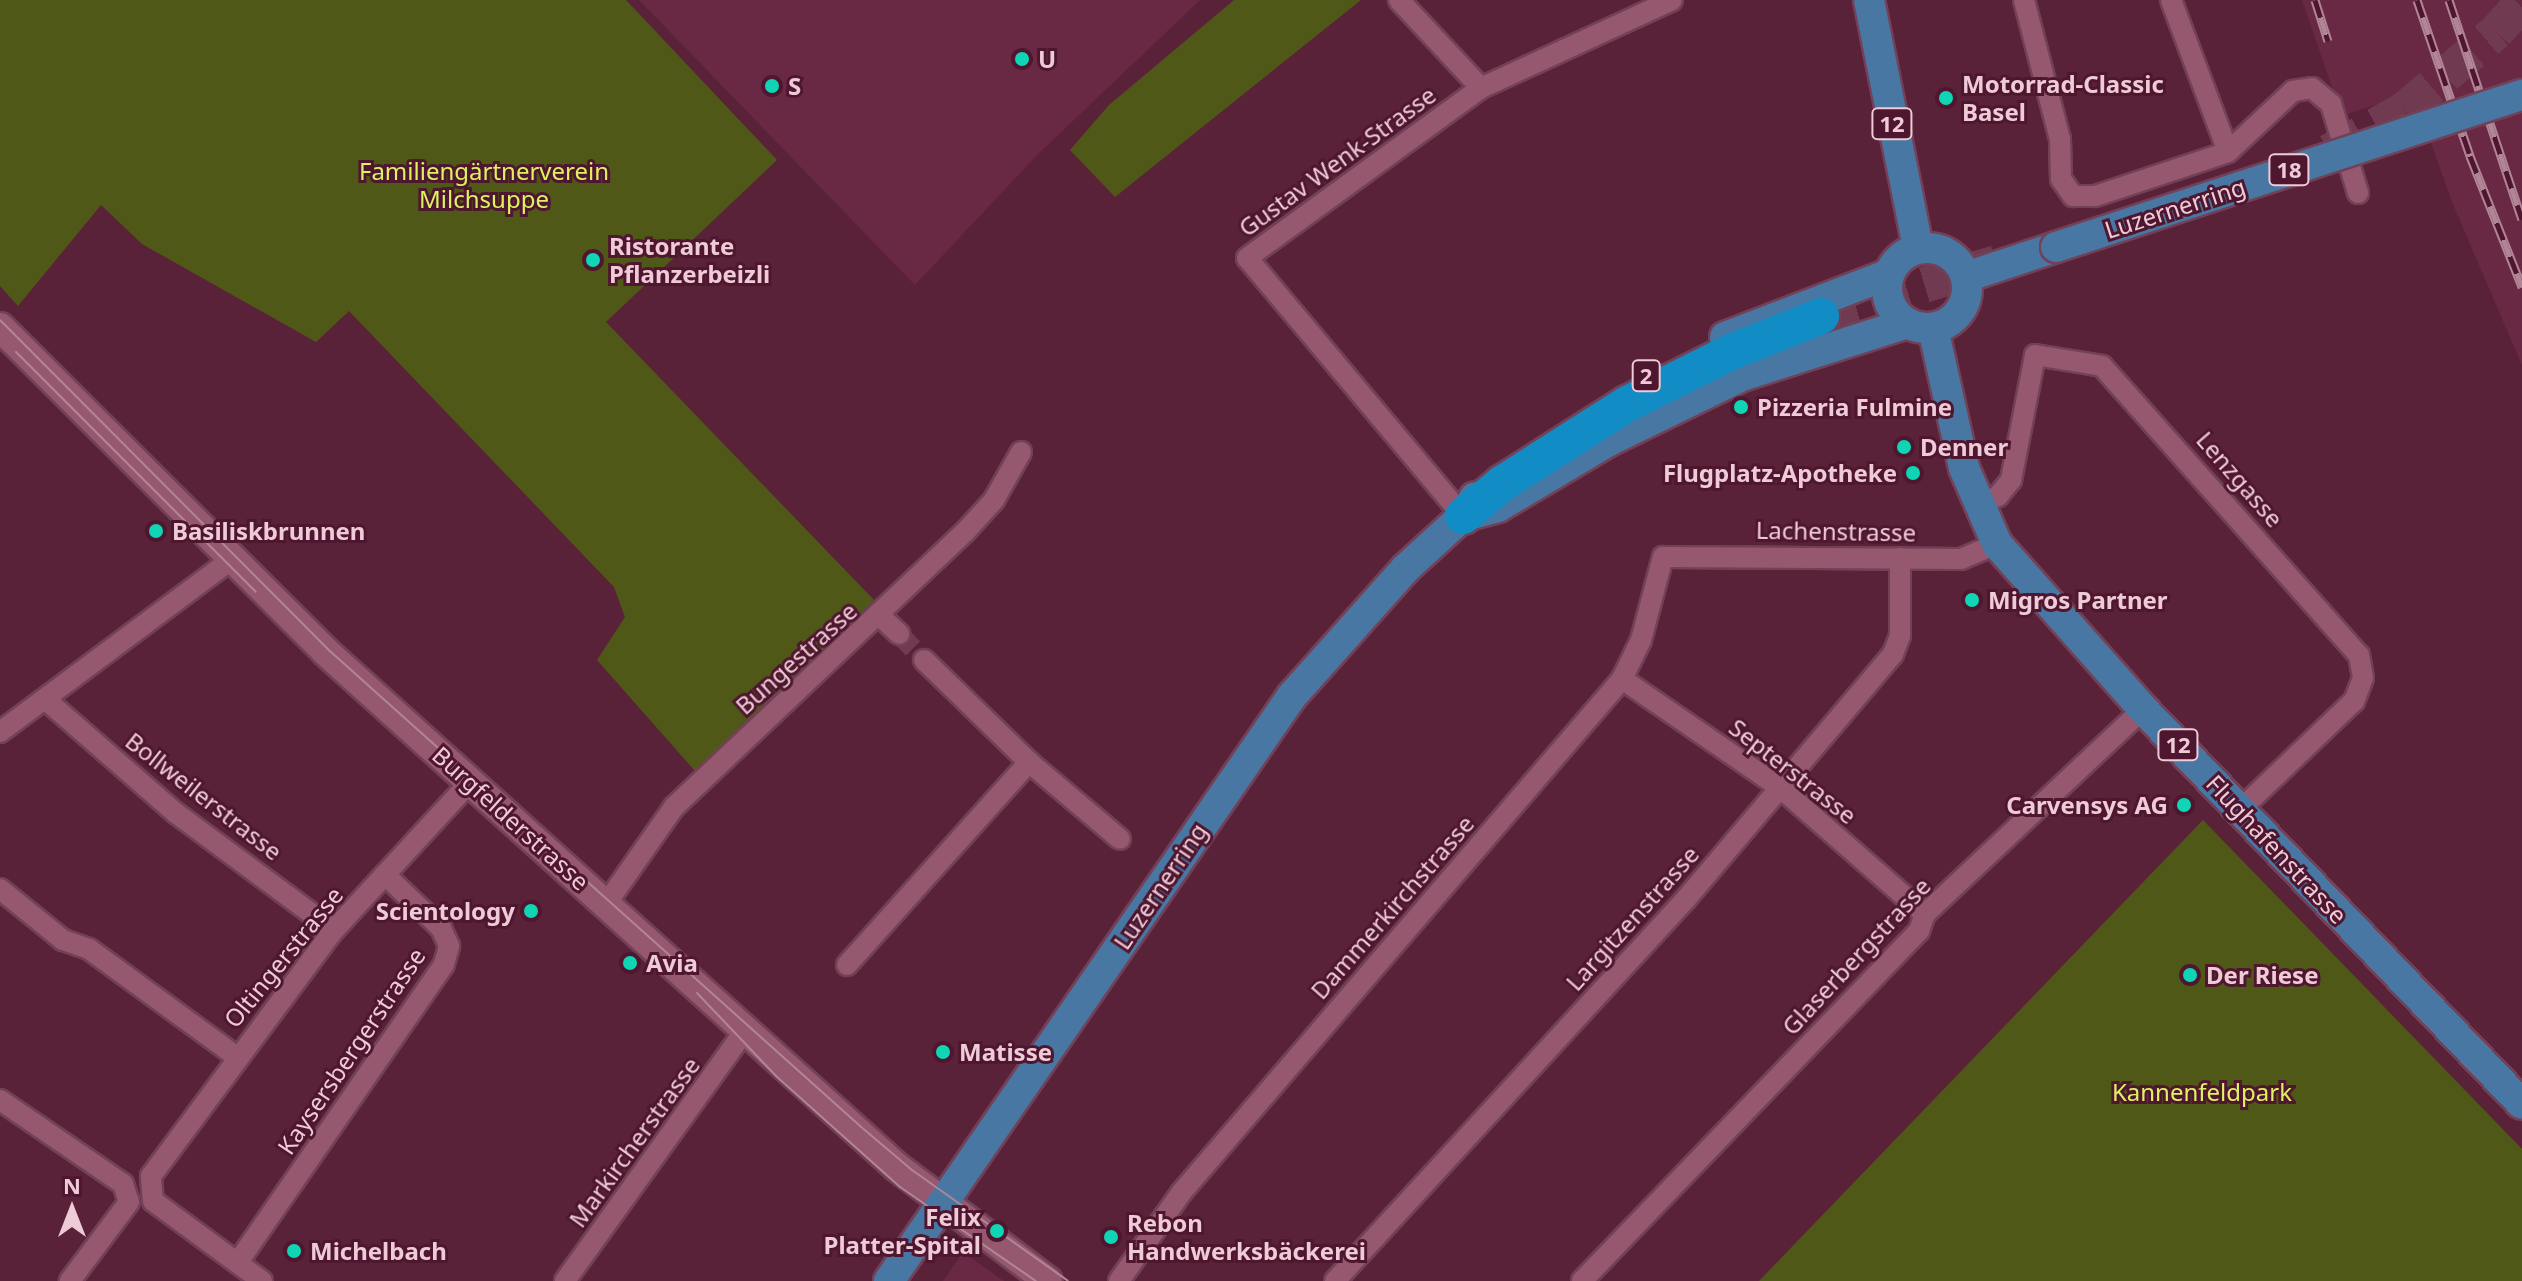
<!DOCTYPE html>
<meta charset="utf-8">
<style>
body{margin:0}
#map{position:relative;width:2522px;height:1281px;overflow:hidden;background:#5a2239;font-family:"Noto Sans",sans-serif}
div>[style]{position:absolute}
.built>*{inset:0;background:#692944}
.green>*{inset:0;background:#505818}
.street-tunnel>*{height:20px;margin-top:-10px;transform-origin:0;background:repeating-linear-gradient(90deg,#703b51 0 20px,transparent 0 30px)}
.highway-tunnel>*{height:36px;margin-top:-18px;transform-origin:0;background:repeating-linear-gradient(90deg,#703b51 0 36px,transparent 0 54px)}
.roads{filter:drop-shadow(2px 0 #724158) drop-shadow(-2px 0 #724158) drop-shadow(0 2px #724158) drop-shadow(0 -2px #724158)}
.street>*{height:20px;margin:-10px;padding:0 10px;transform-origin:10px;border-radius:10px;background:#96586f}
.secondary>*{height:28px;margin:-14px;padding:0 14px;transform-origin:14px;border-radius:14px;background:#96586f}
.primary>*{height:30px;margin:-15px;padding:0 15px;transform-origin:15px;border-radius:15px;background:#4777a2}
.primary>.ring{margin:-15px;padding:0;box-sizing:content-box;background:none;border:30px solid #4777a2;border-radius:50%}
.highway>*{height:36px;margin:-18px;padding:0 18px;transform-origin:18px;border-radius:18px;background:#128cc4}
.tram>*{height:2px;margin:-1px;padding:0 1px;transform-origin:1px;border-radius:1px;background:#b28596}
.rail>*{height:9px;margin-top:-4.5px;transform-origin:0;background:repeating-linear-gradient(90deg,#4e172f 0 18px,#b28596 0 36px);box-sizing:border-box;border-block:2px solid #b28596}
.bridges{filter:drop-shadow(2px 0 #724158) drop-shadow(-2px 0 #724158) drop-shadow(0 2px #724158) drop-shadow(0 -2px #724158)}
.primary-bridge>*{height:30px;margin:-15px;padding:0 15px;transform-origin:15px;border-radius:15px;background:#4777a2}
.dots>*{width:22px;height:22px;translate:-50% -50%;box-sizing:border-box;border:4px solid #4e172f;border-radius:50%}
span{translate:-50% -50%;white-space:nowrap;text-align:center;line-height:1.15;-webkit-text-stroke:6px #4e172f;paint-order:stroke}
.shield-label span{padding:2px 6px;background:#4e172f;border:2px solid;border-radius:6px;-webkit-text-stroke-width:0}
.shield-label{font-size:22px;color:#efcbd7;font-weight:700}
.poi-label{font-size:24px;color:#efcbd7;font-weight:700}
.left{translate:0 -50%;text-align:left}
.right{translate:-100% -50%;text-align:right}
.street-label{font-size:24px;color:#efcbd7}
.park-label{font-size:24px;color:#def161}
.north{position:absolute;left:32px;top:1169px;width:80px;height:80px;-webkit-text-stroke:6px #4e172f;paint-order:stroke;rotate:0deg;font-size:22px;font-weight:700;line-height:32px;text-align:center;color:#efcbd7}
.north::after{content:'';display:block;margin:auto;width:28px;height:36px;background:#efcbd7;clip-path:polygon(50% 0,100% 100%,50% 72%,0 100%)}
</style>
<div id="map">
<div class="built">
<i style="clip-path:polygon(639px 0,1200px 0,1037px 155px,915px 285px)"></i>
<i style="clip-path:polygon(2302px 0,2522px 0,2522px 365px,2452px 202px,2413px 92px,2342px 116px)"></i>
<i style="clip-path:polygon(963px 1252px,1004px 1281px,943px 1281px)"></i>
</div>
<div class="green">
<i style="clip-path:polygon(0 0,626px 0,777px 160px,606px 322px,874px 600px,695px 771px,597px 660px,625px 617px,614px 587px,349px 311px,316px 342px,142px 244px,101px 205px,18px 306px,0 286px)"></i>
<i style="clip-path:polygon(1234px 0,1361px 0,1115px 197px,1070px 150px,1109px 105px)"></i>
<i style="clip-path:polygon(2203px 820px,2522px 1149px,2522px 1281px,1759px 1281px)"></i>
</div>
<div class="street-tunnel">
<i style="left:899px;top:634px;width:36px;rotate:46deg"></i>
</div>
<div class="highway-tunnel">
<i style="left:2329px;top:152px;width:86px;rotate:-29.2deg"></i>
<i style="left:2404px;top:110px;width:121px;rotate:-40.3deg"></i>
<i style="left:2496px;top:32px;width:39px;rotate:-48deg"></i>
<i style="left:1821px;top:316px;width:183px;rotate:-16.8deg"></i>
</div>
<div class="roads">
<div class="street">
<i style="left:1399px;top:0;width:120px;rotate:47deg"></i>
<i style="left:2024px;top:0;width:144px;rotate:75.5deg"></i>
<i style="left:2060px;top:139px;width:40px;rotate:88.6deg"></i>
<i style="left:2061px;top:179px;width:21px;rotate:55deg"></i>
<i style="left:2073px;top:196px;width:22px"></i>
<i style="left:2095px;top:196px;width:140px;rotate:-18.3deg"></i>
<i style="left:2228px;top:152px;width:89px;rotate:-43.2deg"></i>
<i style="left:2293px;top:91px;width:19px;rotate:-9deg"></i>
<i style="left:2312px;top:88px;width:25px;rotate:40deg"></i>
<i style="left:2331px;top:104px;width:93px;rotate:73.1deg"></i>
<i style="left:2171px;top:0;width:162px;rotate:69.4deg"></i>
<i style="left:1976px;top:505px;width:24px;rotate:-22deg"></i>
<i style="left:1998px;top:496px;width:21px;rotate:-51deg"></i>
<i style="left:2011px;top:480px;width:127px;rotate:-79.1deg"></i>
<i style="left:2035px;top:355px;width:68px;rotate:9.3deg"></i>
<i style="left:2102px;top:366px;width:387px;rotate:48.4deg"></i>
<i style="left:2359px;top:655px;width:23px;rotate:80deg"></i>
<i style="left:2363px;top:678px;width:25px;rotate:111deg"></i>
<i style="left:2354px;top:701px;width:158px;rotate:136.3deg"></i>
<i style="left:1463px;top:516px;width:336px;rotate:-129.9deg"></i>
<i style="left:1247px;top:258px;width:289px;rotate:-36deg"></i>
<i style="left:1481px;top:88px;width:210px;rotate:-24.7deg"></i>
<i style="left:881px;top:617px;width:25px;rotate:43deg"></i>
<i style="left:924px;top:660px;width:146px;rotate:44.2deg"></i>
<i style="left:1029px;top:762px;width:119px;rotate:40.2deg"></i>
<i style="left:1622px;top:679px;width:194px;rotate:34.5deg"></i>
<i style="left:1782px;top:789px;width:190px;rotate:41.2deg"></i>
<i style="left:45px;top:699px;width:175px;rotate:41.1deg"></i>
<i style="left:177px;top:814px;width:195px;rotate:36.5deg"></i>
<i style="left:0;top:732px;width:288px;rotate:-36.7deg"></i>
<i style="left:0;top:889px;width:81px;rotate:39deg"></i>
<i style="left:63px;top:940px;width:28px;rotate:19deg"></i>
<i style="left:89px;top:949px;width:183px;rotate:36.1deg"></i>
<i style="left:606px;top:904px;width:118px;rotate:-55deg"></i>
<i style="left:674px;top:807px;width:400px;rotate:-43.4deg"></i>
<i style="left:965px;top:532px;width:43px;rotate:-47.8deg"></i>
<i style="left:994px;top:500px;width:55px;rotate:-60.6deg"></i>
<i style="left:847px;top:965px;width:273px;rotate:-48.1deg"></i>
<i style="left:0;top:1100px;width:149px;rotate:34.3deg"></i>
<i style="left:123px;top:1184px;width:19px;rotate:72deg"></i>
<i style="left:129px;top:1202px;width:99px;rotate:126.8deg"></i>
<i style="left:238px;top:1262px;width:362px;rotate:-55.3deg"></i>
<i style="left:444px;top:964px;width:19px;rotate:-74deg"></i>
<i style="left:449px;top:946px;width:20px;rotate:-114deg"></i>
<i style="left:441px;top:928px;width:77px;rotate:-136.6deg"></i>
<i style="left:262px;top:1281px;width:135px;rotate:-143.7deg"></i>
<i style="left:153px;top:1201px;width:25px;rotate:-95deg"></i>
<i style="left:151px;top:1176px;width:307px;rotate:-53.4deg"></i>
<i style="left:334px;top:930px;width:201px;rotate:-47.4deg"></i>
<i style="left:565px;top:1281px;width:307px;rotate:-54.3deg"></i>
<i style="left:1119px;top:1281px;width:108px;rotate:-54.8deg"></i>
<i style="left:1181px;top:1193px;width:677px;rotate:-49.37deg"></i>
<i style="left:1622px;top:679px;width:43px;rotate:-64deg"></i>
<i style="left:1641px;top:640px;width:86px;rotate:-75.2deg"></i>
<i style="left:1663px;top:557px;width:298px;rotate:0.4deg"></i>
<i style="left:1961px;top:559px;width:39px;rotate:-23deg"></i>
<i style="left:1335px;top:1281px;width:519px;rotate:-47.42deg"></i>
<i style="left:1686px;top:899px;width:321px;rotate:-49.8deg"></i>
<i style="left:1893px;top:654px;width:19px;rotate:-69deg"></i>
<i style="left:1900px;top:636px;width:78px;rotate:-90deg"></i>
<i style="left:1582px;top:1281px;width:486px;rotate:-46.1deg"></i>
<i style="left:1919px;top:931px;width:18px;rotate:-71deg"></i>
<i style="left:1925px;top:914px;width:299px;rotate:-43.2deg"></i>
</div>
<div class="secondary">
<i style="left:0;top:327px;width:460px;rotate:44.9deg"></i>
<i style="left:326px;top:652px;width:769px;rotate:42.05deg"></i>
<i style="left:897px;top:1167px;width:189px;rotate:37.1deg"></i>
</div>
<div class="primary">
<i style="left:1869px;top:0;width:253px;rotate:78.8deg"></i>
<i class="ring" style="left:1887px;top:248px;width:50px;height:50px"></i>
<i style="left:1966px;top:277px;width:95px;rotate:-18.4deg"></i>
<i style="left:1933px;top:328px;width:143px;rotate:77.5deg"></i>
<i style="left:1964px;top:468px;width:83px;rotate:66.5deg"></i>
<i style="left:1997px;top:544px;width:220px;rotate:48.5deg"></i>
<i style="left:2143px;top:709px;width:547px;rotate:46.18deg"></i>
<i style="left:1725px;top:337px;width:176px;rotate:-21deg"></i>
<i style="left:1472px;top:514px;width:27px;rotate:-15deg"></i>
<i style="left:1498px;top:507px;width:127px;rotate:-30.8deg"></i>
<i style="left:1607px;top:442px;width:150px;rotate:-26.1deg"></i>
<i style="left:1742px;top:376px;width:174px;rotate:-17.7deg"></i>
<i style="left:889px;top:1281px;width:710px;rotate:-55.44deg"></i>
<i style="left:1292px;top:696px;width:170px;rotate:-48.3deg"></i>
<i style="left:1405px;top:569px;width:79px;rotate:-42.4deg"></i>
<i style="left:1463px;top:516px;width:22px;rotate:-58deg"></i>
</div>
<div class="highway">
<i style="left:1463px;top:516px;width:52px;rotate:-39.5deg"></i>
<i style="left:1503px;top:483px;width:147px;rotate:-32.5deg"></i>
<i style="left:1627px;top:404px;width:116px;rotate:-26.6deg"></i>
<i style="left:1731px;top:352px;width:97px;rotate:-21.8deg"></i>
</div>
</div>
<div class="tram">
<i style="left:0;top:320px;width:469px;rotate:45.1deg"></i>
<i style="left:331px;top:652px;width:710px;rotate:41.86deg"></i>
<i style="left:860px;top:1126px;width:68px;rotate:40.2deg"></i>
<i style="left:912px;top:1170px;width:191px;rotate:35.4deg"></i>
<i style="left:16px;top:352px;width:339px;rotate:45deg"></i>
<i style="left:697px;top:993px;width:116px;rotate:46.4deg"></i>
<i style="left:777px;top:1077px;width:165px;rotate:41.8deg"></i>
<i style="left:900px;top:1187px;width:165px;rotate:34.7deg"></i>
</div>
<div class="rail">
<i style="left:2315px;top:0;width:43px;rotate:72.4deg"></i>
<i style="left:2417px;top:0;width:165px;rotate:71.2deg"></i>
<i style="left:2470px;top:156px;width:141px;rotate:68.3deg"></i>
<i style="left:2449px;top:0;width:231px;rotate:71.6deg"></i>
</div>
<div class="bridges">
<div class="primary-bridge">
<i style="left:2056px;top:247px;width:490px;rotate:-18.1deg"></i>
</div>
</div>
<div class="dots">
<i style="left:1022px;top:59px;background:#0fd5b4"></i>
<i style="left:772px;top:86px;background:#0fd5b4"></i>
<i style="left:1946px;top:98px;background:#0fd5b4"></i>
<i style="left:593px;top:260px;background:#0fd5b4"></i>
<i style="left:1741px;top:407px;background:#0fd5b4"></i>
<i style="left:1904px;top:447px;background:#0fd5b4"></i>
<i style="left:1913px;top:473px;background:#0fd5b4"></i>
<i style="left:156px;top:531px;background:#0fd5b4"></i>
<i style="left:1972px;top:600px;background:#0fd5b4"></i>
<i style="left:2184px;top:805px;background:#0fd5b4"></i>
<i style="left:531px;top:911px;background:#0fd5b4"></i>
<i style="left:630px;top:963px;background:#0fd5b4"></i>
<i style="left:2190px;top:975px;background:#0fd5b4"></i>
<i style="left:943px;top:1052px;background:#0fd5b4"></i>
<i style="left:997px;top:1231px;background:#0fd5b4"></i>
<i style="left:1111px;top:1237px;background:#0fd5b4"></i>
<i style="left:294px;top:1251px;background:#0fd5b4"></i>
</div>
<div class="shield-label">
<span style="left:1892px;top:124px">12</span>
<span style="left:2289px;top:170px">18</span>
<span style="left:1646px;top:376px">2</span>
<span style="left:2178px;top:745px">12</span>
</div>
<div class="poi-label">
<span class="left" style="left:1038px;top:59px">U</span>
<span class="left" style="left:1962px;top:98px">Motorrad-Classic<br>Basel</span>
<span class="left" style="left:788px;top:86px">S</span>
<span class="left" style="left:609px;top:260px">Ristorante<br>Pflanzerbeizli</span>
<span class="left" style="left:1757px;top:407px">Pizzeria Fulmine</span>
<span class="left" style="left:1920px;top:447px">Denner</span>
<span class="right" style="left:1897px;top:473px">Flugplatz-Apotheke</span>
<span class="left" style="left:172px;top:531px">Basiliskbrunnen</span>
<span class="left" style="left:1988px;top:600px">Migros Partner</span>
<span class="right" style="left:2168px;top:805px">Carvensys AG</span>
<span class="right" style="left:515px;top:911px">Scientology</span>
<span class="left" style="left:646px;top:963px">Avia</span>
<span class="left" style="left:2206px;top:975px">Der Riese</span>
<span class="left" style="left:959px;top:1052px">Matisse</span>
<span class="right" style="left:981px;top:1231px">Felix<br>Platter-Spital</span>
<span class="left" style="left:1127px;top:1237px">Rebon<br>Handwerksbäckerei</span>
<span class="left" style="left:310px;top:1251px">Michelbach</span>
</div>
<div class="street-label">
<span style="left:1337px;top:161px;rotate:-36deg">Gustav Wenk-Strasse</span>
<span style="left:2175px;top:208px;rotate:-18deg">Luzernerring</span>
<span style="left:2240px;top:479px;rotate:49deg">Lenzgasse</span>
<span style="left:1836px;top:531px;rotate:1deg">Lachenstrasse</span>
<span style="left:796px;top:658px;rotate:-42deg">Bungestrasse</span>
<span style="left:1793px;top:771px;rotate:38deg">Septerstrasse</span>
<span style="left:204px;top:796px;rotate:38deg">Bollweilerstrasse</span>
<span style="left:511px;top:818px;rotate:42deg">Burgfelderstrasse</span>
<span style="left:2277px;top:849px;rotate:47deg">Flughafenstrasse</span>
<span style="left:1160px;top:886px;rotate:-56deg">Luzernerring</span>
<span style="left:1392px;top:907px;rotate:-49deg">Dammerkirchstrasse</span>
<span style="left:1632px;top:918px;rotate:-48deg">Largitzenstrasse</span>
<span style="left:1856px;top:956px;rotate:-47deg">Glaserbergstrasse</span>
<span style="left:283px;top:957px;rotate:-51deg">Oltingerstrasse</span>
<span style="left:351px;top:1051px;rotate:-56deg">Kaysersbergerstrasse</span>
<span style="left:634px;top:1142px;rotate:-54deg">Markircherstrasse</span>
</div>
<div class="park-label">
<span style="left:484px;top:185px">Familiengärtnerverein<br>Milchsuppe</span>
<span style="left:2202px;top:1092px">Kannenfeldpark</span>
</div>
<div class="north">N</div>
</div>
